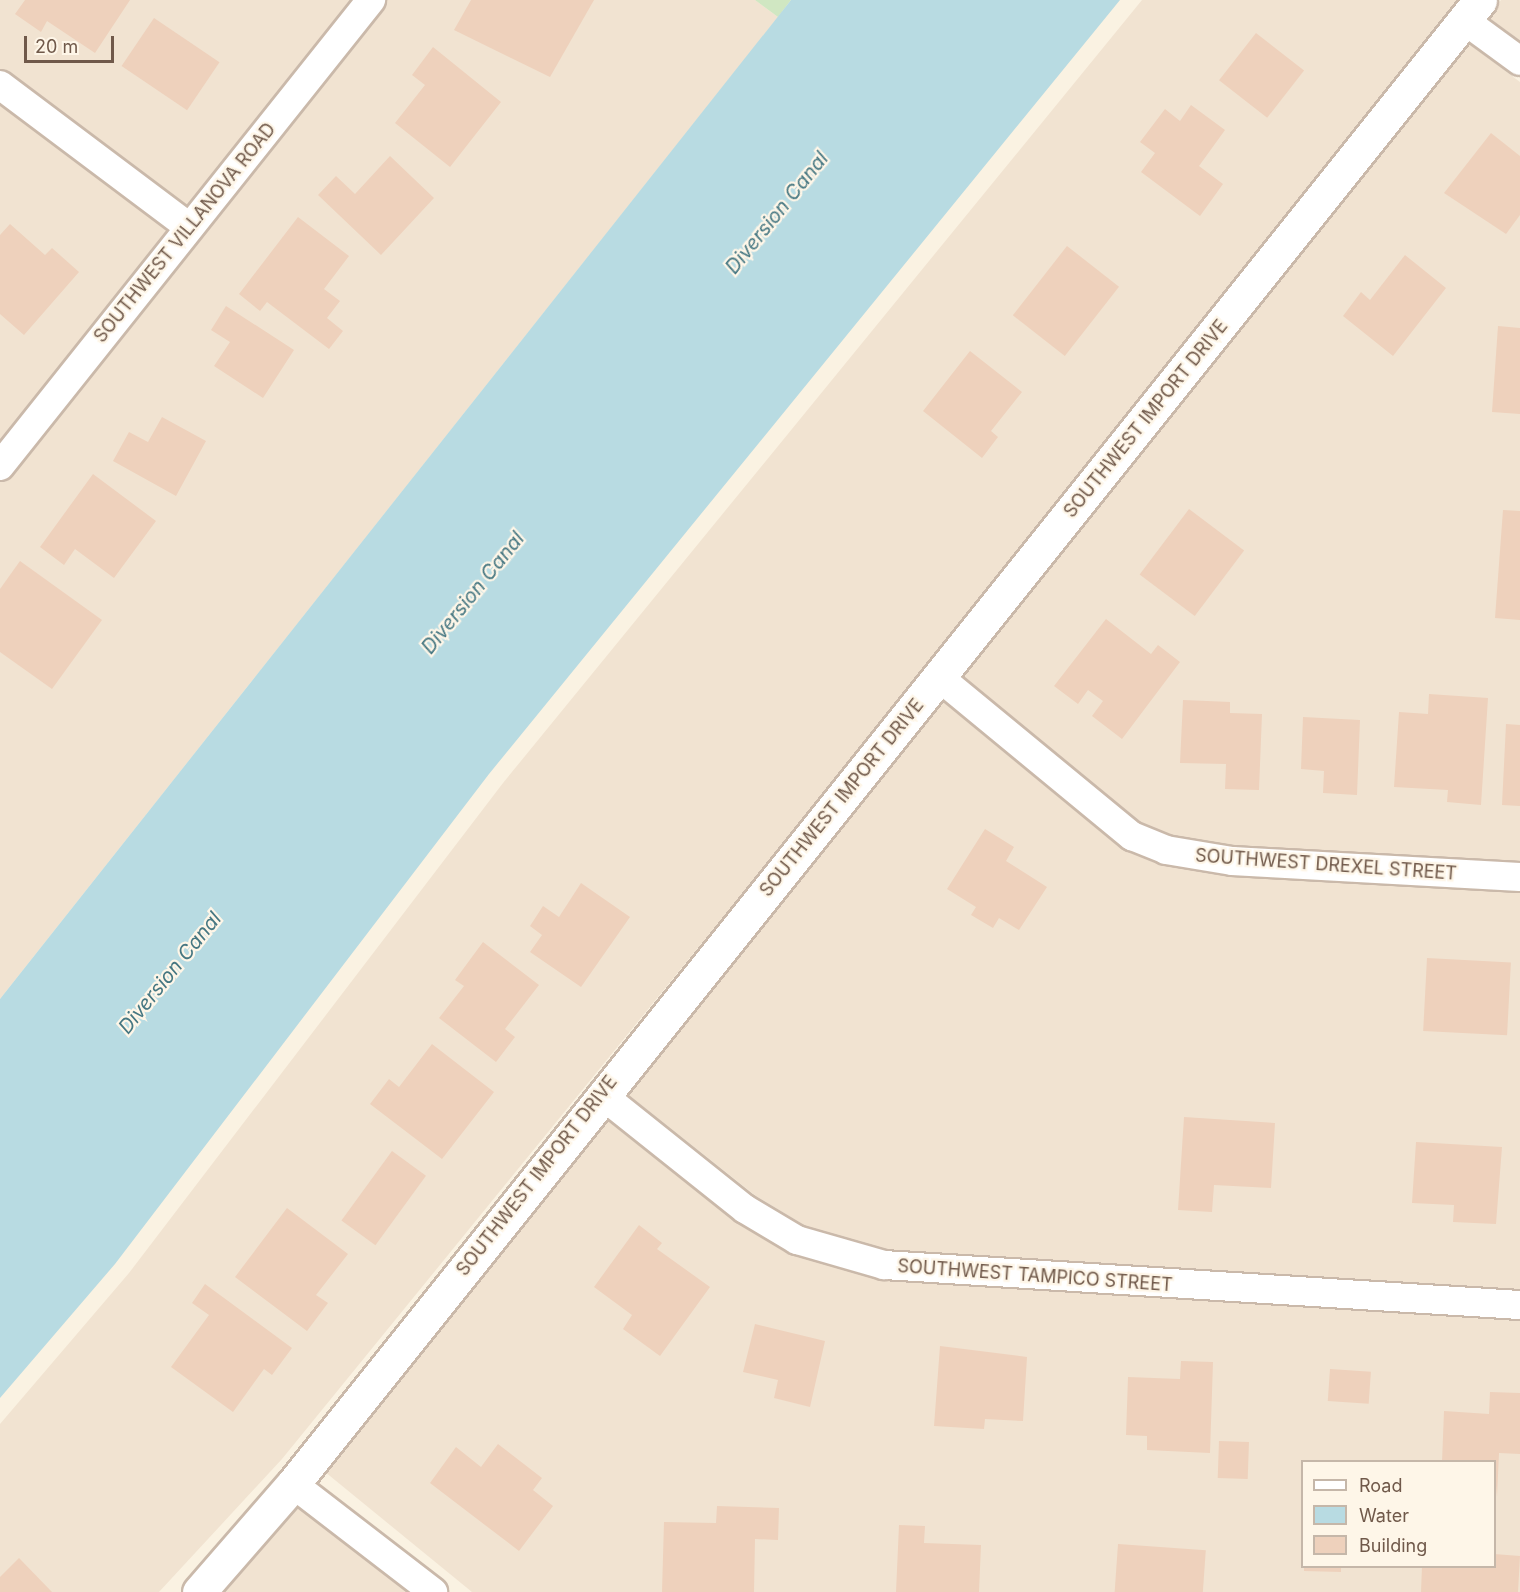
<!DOCTYPE html>
<style>
body{margin:0}
#map{position:relative;width:1520px;height:1592px;overflow:hidden;background:#faf2e2;font-family:Inter,sans-serif}
div>[style]{position:absolute}
.residential>*{inset:0;background:#f1e3d1}
.green>*{inset:0;background:#d0e7c2}
.water>*{inset:0;background:#b8dbe2}
.building>*{inset:0;background:#eed1bc;transform-origin:0 0}
.roads{filter:drop-shadow(2px 0 #cab9aa) drop-shadow(-2px 0 #cab9aa) drop-shadow(0 2px #cab9aa) drop-shadow(0 -2px #cab9aa)}
.minor>*{height:28px;margin:-14px;padding:0 14px;transform-origin:14px;border-radius:14px;background:#fff}
.tertiary>*{height:33px;margin:-16.5px;padding:0 16.5px;transform-origin:16.5px;border-radius:16.5px;background:#fff}
span{translate:-50% -50%;white-space:nowrap;text-align:center;line-height:1.15;-webkit-text-stroke:4.5px #fef6e8;paint-order:stroke}
.street-label{font-size:18px;color:#70594a}
.water-label{font-size:20px;color:#467782;font-style:italic}
.legend{position:absolute;left:1301px;top:1460px;width:195px;height:108px;box-sizing:border-box;background:#fef6e8;border:2px solid #c5b7a9;margin:0;padding:8px 10px;list-style:none;font-size:18px;color:#70594a}
.legend li{display:flex;align-items:center;gap:12px;height:30px}
.legend b{width:30px;border:2px solid #c5b7a9}
.scale{position:absolute;left:24px;top:36px;width:90px;height:27px;box-sizing:border-box;border:3px solid #70594a;border-top:0;padding-left:8px;font-size:18px;line-height:21px;white-space:nowrap;color:#70594a;-webkit-text-stroke:4px #fef6e8;paint-order:stroke}
</style>
<div id="map">
<div class="residential">
<i style="clip-path:polygon(0 0,755px 0,778px 17px,0 999px)"></i>
<i style="clip-path:polygon(1142px 0,1457px 0,916px 680px,282px 1459px,159px 1592px,0 1592px,0 1424px,129px 1273px,503px 783px)"></i>
<i style="clip-path:polygon(1501px 0,1520px 0,1520px 41px,1488px 17px)"></i>
<i style="clip-path:polygon(1468px 43px,1520px 82px,1520px 862px,1233px 846px,1172px 836px,1141px 823px,963px 676px)"></i>
<i style="clip-path:polygon(942px 701px,1120px 848px,1158px 864px,1231px 877px,1520px 893px,1520px 1290px,888px 1250px,806px 1226px,756px 1196px,625px 1092px)"></i>
<i style="clip-path:polygon(evenodd,604px 1118px,736px 1222px,788px 1252px,882px 1280px,1520px 1321px,1520px 1592px,472px 1592px,319px 1467px,604px 1118px,1302px 1462px,1494px 1462px,1494px 1566px,1302px 1566px,1302px 1462px)"></i>
<i style="clip-path:polygon(298px 1492px,421px 1592px,205px 1592px)"></i>
</div>
<div class="green">
<i style="clip-path:polygon(755px 0,791px 0,778px 17px)"></i>
</div>
<div class="water">
<i style="clip-path:polygon(791px 0,1120px 0,489px 774px,115px 1264px,0 1398px,0 999px)"></i>
</div>
<div class="building">
<i style="clip-path:polygon(25px 0,130px 0,95px 53px,47px 21px,41px 32px,15px 14px)"></i>
<i style="clip-path:polygon(471px 0,594px 0,550px 77px,454px 30px)"></i>
<i style="left:154px;top:18px;width:79px;height:58px;rotate:34deg"></i>
<i style="left:1256px;top:33px;width:61px;height:60px;rotate:38deg"></i>
<i style="clip-path:polygon(433px 47px,501px 102px,450px 167px,395px 123px,425px 85px,412px 75px)"></i>
<i style="clip-path:polygon(1191px 105px,1225px 130px,1199px 166px,1223px 184px,1200px 216px,1141px 172px,1155px 153px,1140px 142px,1165px 109px,1180px 121px)"></i>
<i style="clip-path:polygon(1491px 133px,1520px 156px,1520px 215px,1506px 234px,1444px 193px)"></i>
<i style="clip-path:polygon(390px 156px,434px 198px,381px 255px,318px 195px,336px 176px,355px 194px)"></i>
<i style="clip-path:polygon(298px 217px,349px 256px,324px 289px,340px 301px,327px 318px,343px 331px,329px 349px,267px 302px,260px 311px,239px 294px)"></i>
<i style="clip-path:polygon(10px 224px,45px 255px,52px 248px,79px 272px,24px 335px,0 314px,0 235px)"></i>
<i style="left:1067px;top:246px;width:66px;height:88px;rotate:38deg"></i>
<i style="clip-path:polygon(1405px 255px,1446px 288px,1393px 356px,1343px 316px,1361px 292px,1370px 300px)"></i>
<i style="clip-path:polygon(226px 306px,294px 350px,263px 398px,214px 366px,230px 342px,211px 330px)"></i>
<i style="clip-path:polygon(1498px 326px,1520px 328px,1520px 414px,1492px 412px)"></i>
<i style="clip-path:polygon(970px 351px,1022px 392px,991px 431px,998px 437px,982px 458px,923px 411px)"></i>
<i style="clip-path:polygon(162px 417px,206px 441px,176px 496px,113px 461px,129px 432px,148px 442px)"></i>
<i style="clip-path:polygon(93px 474px,156px 521px,114px 578px,75px 549px,64px 565px,40px 547px)"></i>
<i style="left:1189px;top:509px;width:69px;height:82px;rotate:37deg"></i>
<i style="clip-path:polygon(1503px 510px,1520px 511px,1520px 620px,1495px 618px)"></i>
<i style="clip-path:polygon(20px 561px,102px 620px,52px 689px,0 652px,0 589px)"></i>
<i style="clip-path:polygon(1106px 619px,1151px 654px,1158px 645px,1180px 662px,1122px 739px,1092px 716px,1103px 701px,1088px 690px,1078px 704px,1054px 686px)"></i>
<i style="clip-path:polygon(1429px 694px,1488px 698px,1481px 805px,1447px 802px,1448px 790px,1394px 787px,1399px 712px,1428px 714px)"></i>
<i style="clip-path:polygon(1183px 700px,1230px 702px,1230px 713px,1262px 714px,1259px 790px,1225px 789px,1226px 764px,1180px 763px)"></i>
<i style="clip-path:polygon(1303px 717px,1360px 720px,1357px 795px,1323px 793px,1324px 771px,1301px 769px)"></i>
<i style="clip-path:polygon(1506px 724px,1520px 725px,1520px 806px,1502px 805px)"></i>
<i style="clip-path:polygon(985px 829px,1014px 847px,1006px 861px,1047px 887px,1019px 930px,999px 918px,993px 928px,971px 915px,976px 907px,947px 889px)"></i>
<i style="clip-path:polygon(581px 883px,630px 917px,581px 987px,530px 952px,542px 935px,530px 926px,543px 906px,559px 917px)"></i>
<i style="clip-path:polygon(483px 942px,539px 985px,505px 1029px,515px 1037px,496px 1062px,439px 1018px,464px 986px,455px 980px)"></i>
<i style="left:1427px;top:958px;width:84px;height:73px;rotate:3deg"></i>
<i style="clip-path:polygon(432px 1044px,494px 1092px,442px 1159px,370px 1104px,389px 1079px,399px 1087px)"></i>
<i style="clip-path:polygon(1184px 1117px,1275px 1123px,1271px 1188px,1214px 1185px,1212px 1212px,1178px 1210px)"></i>
<i style="clip-path:polygon(1416px 1142px,1502px 1147px,1496px 1224px,1453px 1222px,1454px 1205px,1412px 1203px)"></i>
<i style="left:392px;top:1151px;width:42px;height:86px;rotate:36deg"></i>
<i style="clip-path:polygon(287px 1208px,348px 1254px,316px 1295px,328px 1303px,307px 1331px,235px 1277px)"></i>
<i style="clip-path:polygon(639px 1225px,662px 1243px,657px 1249px,710px 1287px,660px 1356px,623px 1329px,632px 1315px,594px 1287px)"></i>
<i style="clip-path:polygon(205px 1284px,292px 1348px,272px 1375px,264px 1369px,233px 1412px,171px 1367px,209px 1315px,192px 1303px)"></i>
<i style="clip-path:polygon(755px 1324px,825px 1341px,810px 1407px,774px 1398px,778px 1380px,743px 1372px)"></i>
<i style="clip-path:polygon(940px 1346px,1027px 1357px,1023px 1421px,985px 1419px,984px 1429px,934px 1426px)"></i>
<i style="clip-path:polygon(1181px 1361px,1213px 1362px,1210px 1453px,1147px 1450px,1147px 1436px,1126px 1435px,1128px 1377px,1180px 1379px)"></i>
<i style="left:1330px;top:1369px;width:41px;height:32px;rotate:4deg"></i>
<i style="clip-path:polygon(1490px 1392px,1520px 1393px,1520px 1454px,1499px 1453px,1497px 1497px,1494px 1462px,1442px 1462px,1444px 1411px,1489px 1414px)"></i>
<i style="left:1219px;top:1441px;width:30px;height:37px;rotate:2deg"></i>
<i style="clip-path:polygon(498px 1444px,542px 1478px,533px 1490px,553px 1506px,519px 1551px,430px 1483px,456px 1447px,481px 1467px)"></i>
<i style="clip-path:polygon(717px 1506px,779px 1508px,778px 1540px,755px 1539px,754px 1592px,662px 1592px,664px 1522px,716px 1523px)"></i>
<i style="clip-path:polygon(899px 1525px,925px 1526px,924px 1543px,981px 1545px,979px 1592px,896px 1592px)"></i>
<i style="left:1118px;top:1544px;width:88px;height:48px;rotate:4deg"></i>
<i style="clip-path:polygon(1494px 1554px,1520px 1556px,1518px 1592px,1421px 1592px,1422px 1566px,1494px 1566px)"></i>
<i style="clip-path:polygon(19px 1558px,52px 1592px,0 1592px,0 1577px)"></i>
<i style="clip-path:polygon(1304px 1566px,1341px 1566px,1341px 1572px,1304px 1571px)"></i>
</div>
<div class="roads">
<div class="minor">
<i style="left:1464px;top:20px;width:69px;rotate:36.2deg"></i>
<i style="left:0;top:85px;width:236px;rotate:36.9deg"></i>
<i style="left:0;top:466px;width:596px;rotate:-51.48deg"></i>
<i style="left:940px;top:678px;width:249px;rotate:39.5deg"></i>
<i style="left:1132px;top:836px;width:37px;rotate:22deg"></i>
<i style="left:1166px;top:850px;width:67px;rotate:9.5deg"></i>
<i style="left:1232px;top:861px;width:288px;rotate:3.2deg"></i>
<i style="left:602px;top:1095px;width:183px;rotate:38.6deg"></i>
<i style="left:745px;top:1209px;width:61px;rotate:30.8deg"></i>
<i style="left:797px;top:1240px;width:91px;rotate:16deg"></i>
<i style="left:884px;top:1265px;width:637px;rotate:3.6deg"></i>
<i style="left:293px;top:1484px;width:177px;rotate:37.6deg"></i>
</div>
<div class="tertiary">
<i style="left:199px;top:1592px;width:143px;rotate:-49deg"></i>
<i style="left:293px;top:1484px;width:1900px;rotate:-51.34deg"></i>
</div>
</div>
<div class="street-label">
<span style="left:185px;top:233px;rotate:-51deg">SOUTHWEST VILLANOVA ROAD</span>
<span style="left:1146px;top:419px;rotate:-51deg">SOUTHWEST IMPORT DRIVE</span>
<span style="left:842px;top:798px;rotate:-51deg">SOUTHWEST IMPORT DRIVE</span>
<span style="left:1326px;top:865px;rotate:4deg">SOUTHWEST DREXEL STREET</span>
<span style="left:537px;top:1176px;rotate:-52deg">SOUTHWEST IMPORT DRIVE</span>
<span style="left:1035px;top:1276px;rotate:4deg">SOUTHWEST TAMPICO STREET</span>
</div>
<div class="water-label">
<span style="left:777px;top:213px;rotate:-51deg">Diversion Canal</span>
<span style="left:473px;top:593px;rotate:-51deg">Diversion Canal</span>
<span style="left:170px;top:973px;rotate:-51deg">Diversion Canal</span>
</div>
<ul class="legend">
<li><b style="height:8px;background:#fff"></b>Road</li>
<li><b style="height:16px;background:#b8dbe2"></b>Water</li>
<li><b style="height:16px;background:#eed1bc"></b>Building</li>
</ul>
<div class="scale">20 m</div>
</div>
